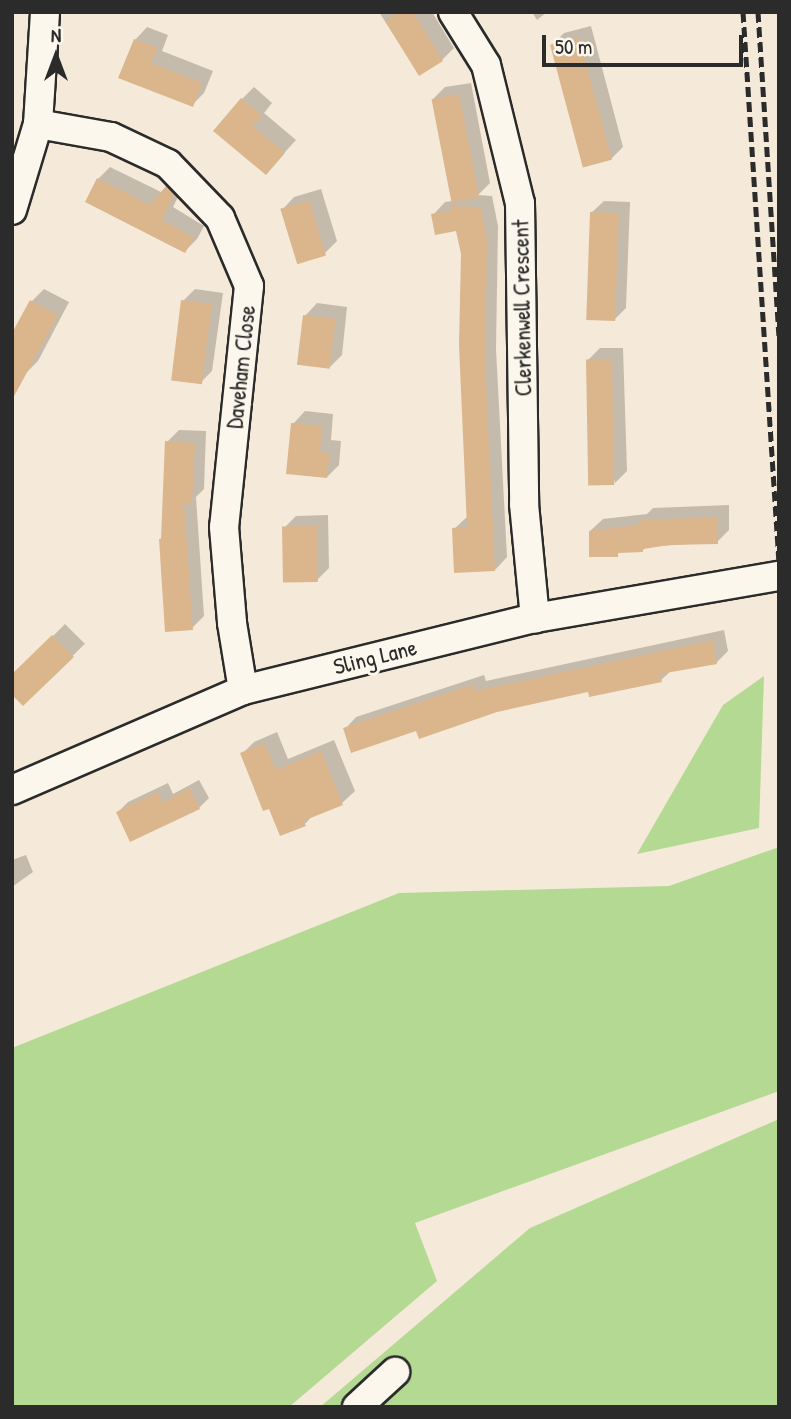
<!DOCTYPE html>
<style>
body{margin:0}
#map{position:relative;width:791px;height:1419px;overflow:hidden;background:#f5ead9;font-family:"Patrick Hand",sans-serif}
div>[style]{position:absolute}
.green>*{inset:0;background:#b4d993}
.shadow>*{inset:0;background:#0003;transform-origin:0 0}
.building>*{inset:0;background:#dbb58c;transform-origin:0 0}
.roads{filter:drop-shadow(2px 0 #2b2b2b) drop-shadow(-2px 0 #2b2b2b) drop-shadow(0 2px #2b2b2b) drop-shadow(0 -2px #2b2b2b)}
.minor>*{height:28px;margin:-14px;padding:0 14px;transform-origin:14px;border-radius:14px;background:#fbf7ec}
.rail>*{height:5px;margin-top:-2.5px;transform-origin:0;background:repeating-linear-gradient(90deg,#2b2b2b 0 10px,transparent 0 15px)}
span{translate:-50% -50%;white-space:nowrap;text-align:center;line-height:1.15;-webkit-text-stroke:6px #fbf7ec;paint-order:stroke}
.street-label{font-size:23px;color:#2b2b2b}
.frame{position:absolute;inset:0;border:14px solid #2b2b2b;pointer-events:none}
.north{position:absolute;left:21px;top:21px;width:70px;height:70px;-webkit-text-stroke:5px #fbf7ec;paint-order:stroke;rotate:0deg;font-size:19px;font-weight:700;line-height:28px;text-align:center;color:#2b2b2b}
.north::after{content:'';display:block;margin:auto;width:24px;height:32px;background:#2b2b2b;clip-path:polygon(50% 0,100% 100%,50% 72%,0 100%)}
.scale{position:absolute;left:542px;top:35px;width:201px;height:32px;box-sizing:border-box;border:4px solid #2b2b2b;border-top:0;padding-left:9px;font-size:21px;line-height:24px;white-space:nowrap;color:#2b2b2b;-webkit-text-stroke:5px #fbf7ec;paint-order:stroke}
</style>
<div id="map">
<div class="green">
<i style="clip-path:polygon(764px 676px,759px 828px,637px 854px,723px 705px)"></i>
<i style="clip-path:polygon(779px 847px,779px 1091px,415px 1223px,437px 1281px,289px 1407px,12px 1407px,12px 1048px,399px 893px,669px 886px)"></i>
<i style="clip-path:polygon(779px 1119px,779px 1407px,320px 1407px,530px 1228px)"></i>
</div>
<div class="shadow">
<i style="clip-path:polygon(379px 12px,432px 12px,454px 48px,442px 60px,419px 74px)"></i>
<i style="clip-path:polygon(532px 12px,547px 12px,537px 20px)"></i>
<i style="clip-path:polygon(591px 26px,623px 147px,611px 159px,552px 45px,564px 33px)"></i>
<i style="clip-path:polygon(147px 27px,168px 35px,162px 51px,213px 71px,204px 93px,192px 105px,120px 77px,135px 40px)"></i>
<i style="clip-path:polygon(471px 83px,490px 183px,478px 195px,492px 196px,498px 226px,496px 349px,507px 557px,495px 570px,454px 529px,468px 516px,463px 254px,457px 229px,433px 215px,445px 202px,452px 201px,433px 99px,445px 87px)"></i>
<i style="clip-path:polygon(254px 87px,272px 103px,264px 113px,296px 140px,266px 173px,242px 99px)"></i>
<i style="clip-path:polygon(110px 167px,163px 193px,179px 176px,185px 182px,173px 207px,204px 226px,197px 239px,185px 251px,98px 179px)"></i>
<i style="clip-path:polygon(321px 189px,337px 241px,325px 253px,282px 210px,294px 197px)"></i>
<i style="clip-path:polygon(604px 201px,630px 202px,626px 308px,614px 320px,591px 213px)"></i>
<i style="clip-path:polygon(44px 289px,69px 302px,38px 361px,26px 373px,12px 336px,32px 301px)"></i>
<i style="clip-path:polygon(195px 289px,223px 293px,212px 371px,200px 383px,183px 301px)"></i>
<i style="clip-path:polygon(317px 303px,347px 307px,342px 355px,330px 367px,305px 316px)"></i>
<i style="clip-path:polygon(600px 348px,623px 348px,627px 471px,615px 483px,588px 360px)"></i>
<i style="clip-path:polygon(305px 411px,333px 414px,331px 440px,341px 441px,339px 465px,327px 477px,293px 424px)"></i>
<i style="clip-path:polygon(179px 430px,206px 431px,204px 489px,196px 497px,204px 616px,192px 628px,160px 539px,163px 537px,167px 442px)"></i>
<i style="clip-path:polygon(729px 505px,729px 530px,717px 542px,646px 547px,643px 550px,620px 551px,617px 555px,590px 531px,603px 519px,647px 514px,653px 508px)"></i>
<i style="clip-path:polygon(328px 515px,329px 568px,317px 580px,284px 528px,296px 516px)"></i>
<i style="left:65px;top:624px;width:28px;height:74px;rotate:45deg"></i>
<i style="clip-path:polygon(724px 630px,728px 651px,717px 662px,671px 671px,661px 680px,589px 690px,417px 728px,345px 729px,356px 717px,484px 675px,486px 681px)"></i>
<i style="clip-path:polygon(277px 732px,288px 759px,334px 740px,355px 791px,342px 803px,314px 814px,305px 824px,270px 807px,242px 754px,254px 742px)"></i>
<i style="clip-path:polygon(199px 780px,209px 798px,199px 808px,118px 812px,128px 802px,168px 783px,173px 794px)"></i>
<i style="clip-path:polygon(26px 855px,33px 872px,12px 887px,12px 860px)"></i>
</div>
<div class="building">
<i style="clip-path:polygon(400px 12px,413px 12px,443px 61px,419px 76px,385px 21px)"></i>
<i style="left:579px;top:37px;width:127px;height:30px;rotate:75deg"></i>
<i style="clip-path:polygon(134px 39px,158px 48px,151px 63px,202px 83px,193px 107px,118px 78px)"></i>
<i style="left:459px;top:94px;width:105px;height:28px;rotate:79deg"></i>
<i style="clip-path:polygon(241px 98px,262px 116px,253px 126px,285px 153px,266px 175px,213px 131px)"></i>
<i style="clip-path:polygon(97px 178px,150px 205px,166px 186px,174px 194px,162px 220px,194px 238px,185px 253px,85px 202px)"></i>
<i style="left:309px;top:200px;width:58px;height:30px;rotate:73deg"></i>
<i style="clip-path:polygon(451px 206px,481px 207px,487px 239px,485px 363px,495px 571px,454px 573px,452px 528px,467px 527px,459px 345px,461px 254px,456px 231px,435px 235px,431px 214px,452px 210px)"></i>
<i style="left:590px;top:212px;width:29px;height:108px;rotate:2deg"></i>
<i style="clip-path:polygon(30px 300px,58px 315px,12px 400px,12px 333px)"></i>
<i style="left:181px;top:300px;width:31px;height:81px;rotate:7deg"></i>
<i style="left:303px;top:315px;width:33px;height:50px;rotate:7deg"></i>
<i style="left:612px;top:359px;width:126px;height:26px;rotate:89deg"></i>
<i style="clip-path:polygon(291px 423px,322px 426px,320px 452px,330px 453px,327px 478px,286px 474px)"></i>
<i style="clip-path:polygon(165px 441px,195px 443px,192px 503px,184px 503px,193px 630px,165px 632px,159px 539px,161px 539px)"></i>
<i style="clip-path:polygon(717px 517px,718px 544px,669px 545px,643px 549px,643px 552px,618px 553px,618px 557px,589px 557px,589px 531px,639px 525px,639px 520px)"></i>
<i style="left:317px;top:526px;width:56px;height:35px;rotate:89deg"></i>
<i style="clip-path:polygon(52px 635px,74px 657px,23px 706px,12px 695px,12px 674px)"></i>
<i style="clip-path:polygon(713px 640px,717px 664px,660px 674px,662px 682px,589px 697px,588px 692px,497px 712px,419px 739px,416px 731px,351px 753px,343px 728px,472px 685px,475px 691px)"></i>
<i style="clip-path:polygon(264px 743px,276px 770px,321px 751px,343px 805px,303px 821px,306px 826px,280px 836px,269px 809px,263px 811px,240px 753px)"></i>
<i style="clip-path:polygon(189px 788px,200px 809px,130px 842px,116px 812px,158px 792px,163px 803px)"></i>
</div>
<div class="roads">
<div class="minor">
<i style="left:453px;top:12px;width:62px;rotate:58.1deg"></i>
<i style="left:486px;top:65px;width:142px;rotate:76.2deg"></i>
<i style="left:520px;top:203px;width:301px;rotate:89.2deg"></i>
<i style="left:524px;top:504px;width:115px;rotate:84.5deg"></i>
<i style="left:38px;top:124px;width:74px;rotate:10.1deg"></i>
<i style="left:111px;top:137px;width:63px;rotate:25.3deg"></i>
<i style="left:168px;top:164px;width:75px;rotate:46.1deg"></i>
<i style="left:220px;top:218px;width:74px;rotate:66.9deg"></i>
<i style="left:249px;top:286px;width:242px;rotate:95.9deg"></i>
<i style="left:224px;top:527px;width:96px;rotate:85.2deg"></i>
<i style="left:232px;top:623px;width:68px;rotate:80.7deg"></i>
<i style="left:12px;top:210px;width:90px;rotate:-73.2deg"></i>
<i style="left:38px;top:124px;width:112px;rotate:-86.4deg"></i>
<i style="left:12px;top:790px;width:252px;rotate:-23.4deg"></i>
<i style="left:243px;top:690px;width:301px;rotate:-13.9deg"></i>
<i style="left:535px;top:618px;width:248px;rotate:-9.8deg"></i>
<i style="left:357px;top:1407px;width:52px;rotate:-42.6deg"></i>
</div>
</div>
<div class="rail">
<i style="left:743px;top:12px;width:552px;rotate:86.26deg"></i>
<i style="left:758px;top:12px;width:324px;rotate:86.3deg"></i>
</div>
<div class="street-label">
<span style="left:522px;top:308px;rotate:-91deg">Clerkenwell Crescent</span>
<span style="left:241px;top:367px;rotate:-84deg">Daveham Close</span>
<span style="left:375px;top:657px;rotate:-14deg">Sling Lane</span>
</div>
<div class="frame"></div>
<div class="north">N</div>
<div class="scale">50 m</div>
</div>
